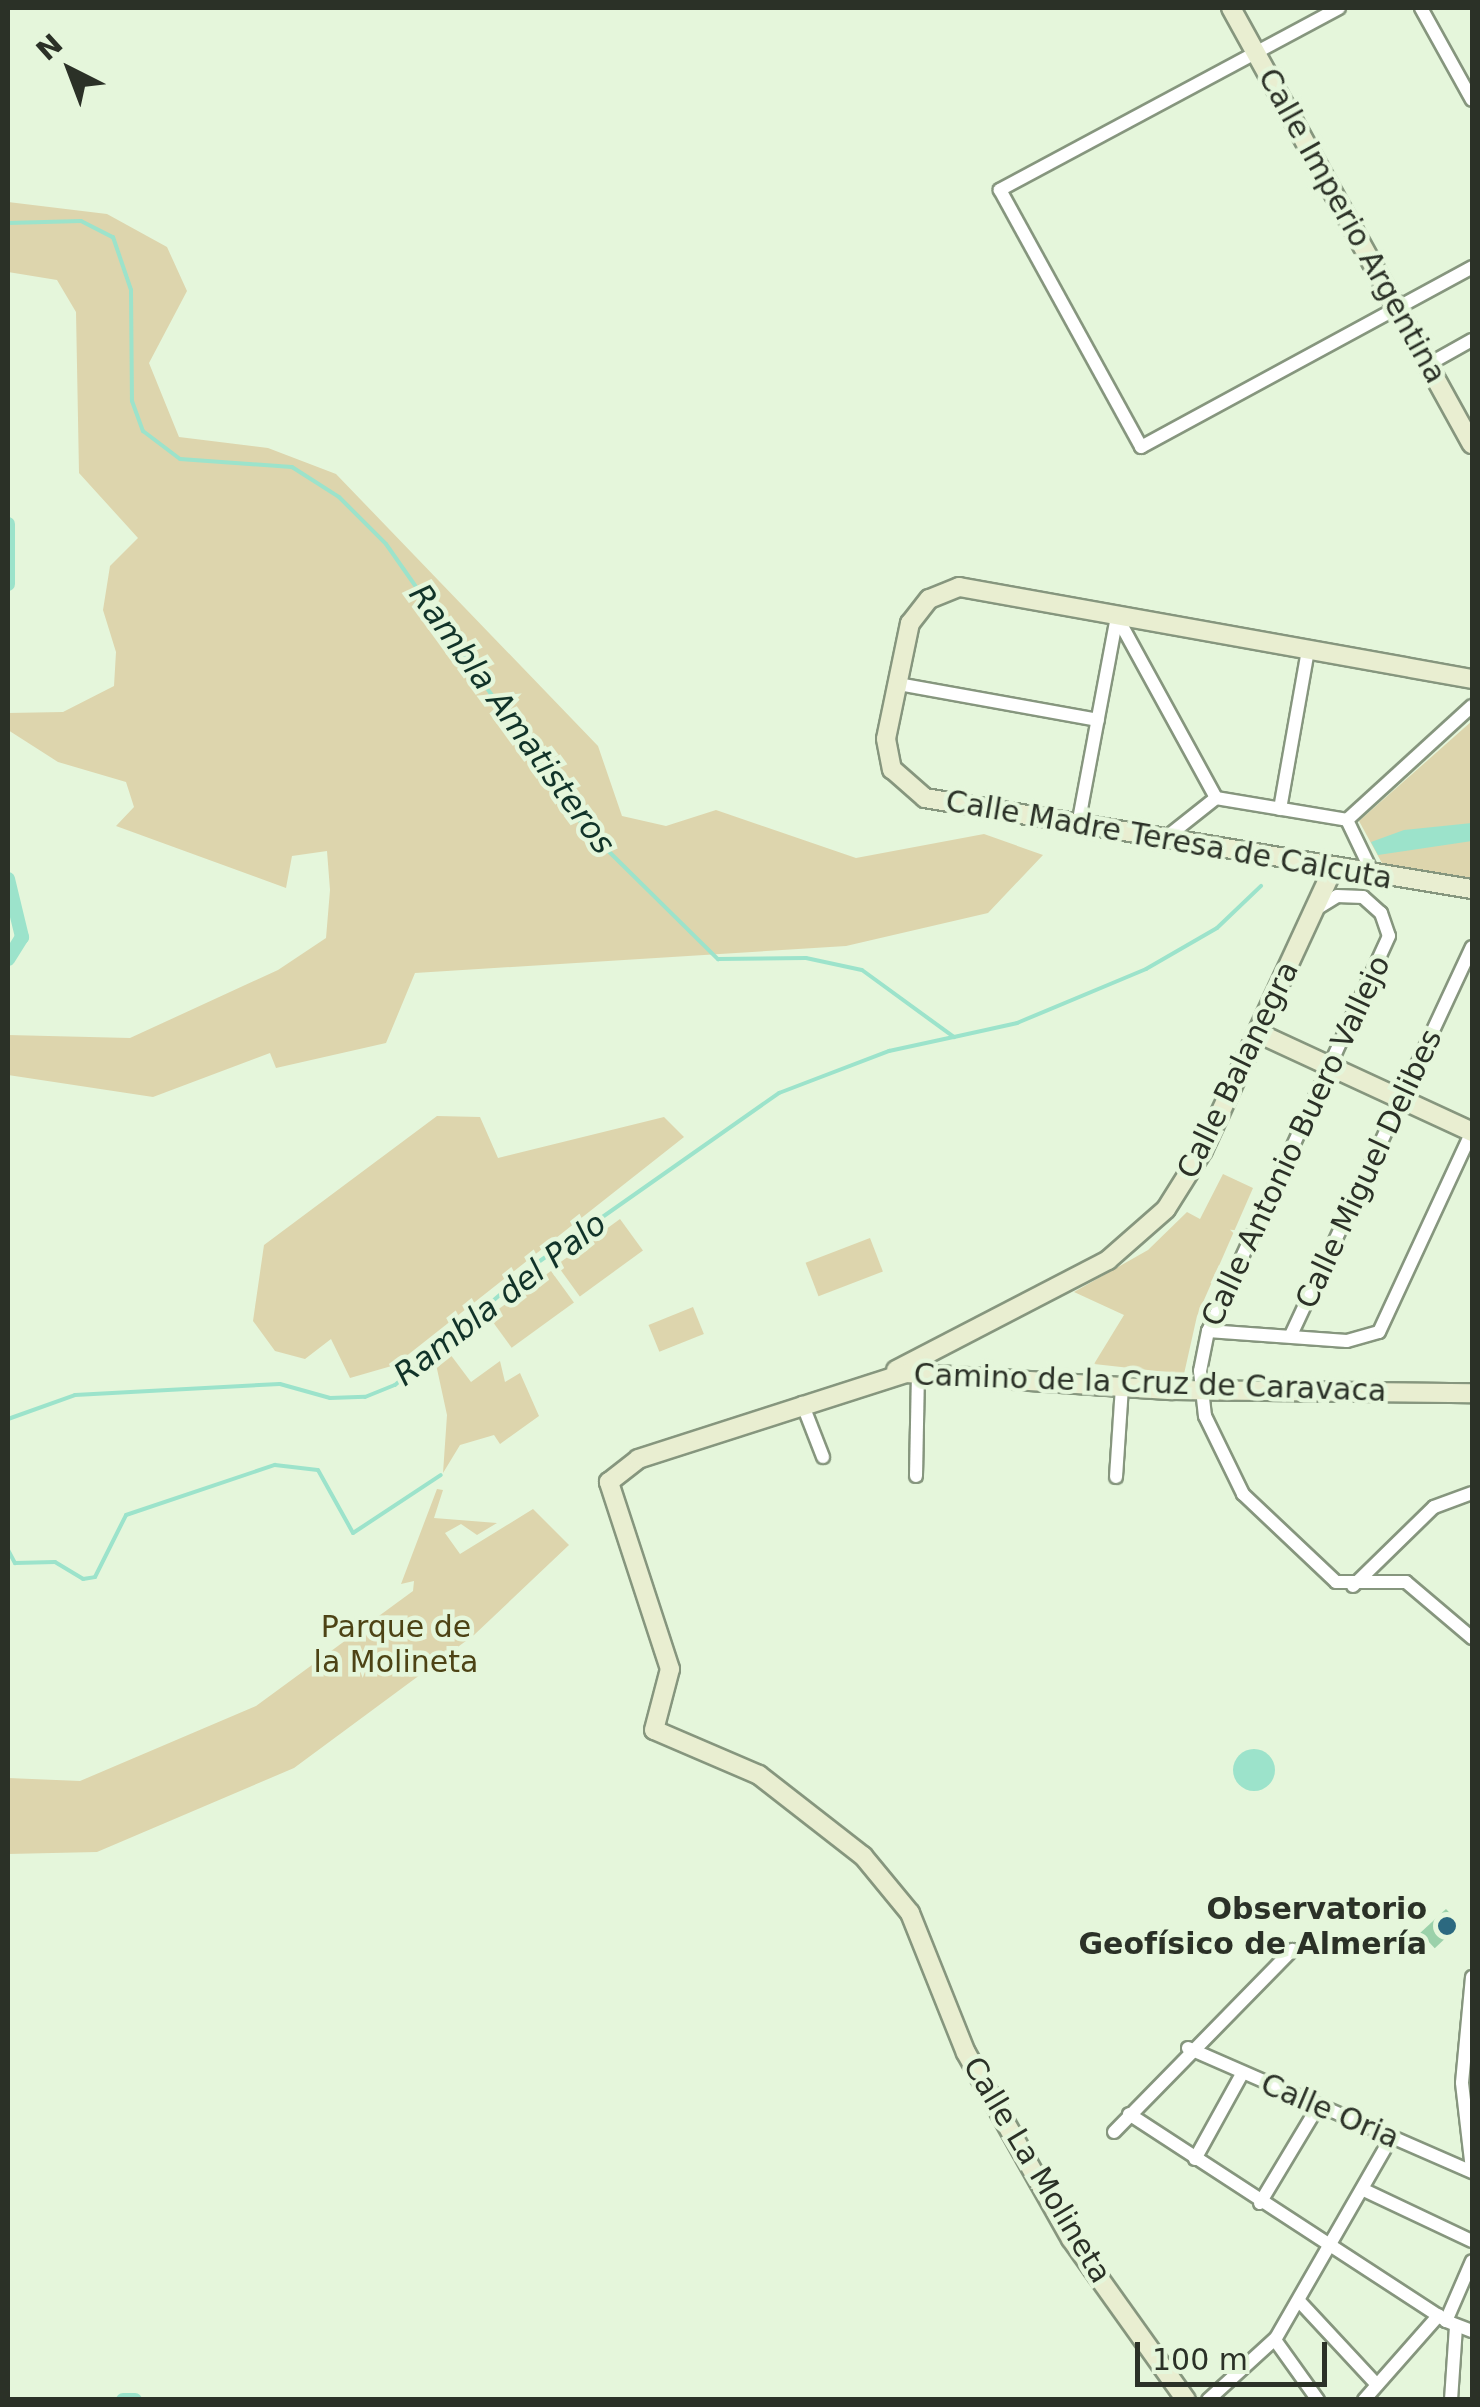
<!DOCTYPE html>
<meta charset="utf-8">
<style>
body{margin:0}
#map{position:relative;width:1480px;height:2407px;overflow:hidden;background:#e5f6db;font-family:"DejaVu Sans",sans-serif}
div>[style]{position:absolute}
.green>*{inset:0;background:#ddd5ad;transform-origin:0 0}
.water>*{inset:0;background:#9ce3cb}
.round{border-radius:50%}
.stream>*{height:4px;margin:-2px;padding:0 2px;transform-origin:2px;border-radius:2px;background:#9ce3cb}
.canal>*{height:14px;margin:-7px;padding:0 7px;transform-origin:7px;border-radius:7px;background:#9ce3cb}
.building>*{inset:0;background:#9bd1aa;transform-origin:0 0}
.roads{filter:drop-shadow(2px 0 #86967e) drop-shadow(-2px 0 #86967e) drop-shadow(0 2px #86967e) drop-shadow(0 -2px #86967e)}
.street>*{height:12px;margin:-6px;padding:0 6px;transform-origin:6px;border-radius:6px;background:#fff}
.secondary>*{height:18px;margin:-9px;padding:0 9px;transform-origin:9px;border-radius:9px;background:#e9eed1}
.dots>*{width:28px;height:28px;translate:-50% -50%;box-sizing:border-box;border:5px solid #e5f6db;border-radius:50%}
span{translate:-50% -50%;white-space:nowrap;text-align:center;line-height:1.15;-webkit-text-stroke:9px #e5f6db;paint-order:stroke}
.street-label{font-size:30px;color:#2b3127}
.park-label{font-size:30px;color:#4d4315}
.poi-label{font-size:30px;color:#2b3127;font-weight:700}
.right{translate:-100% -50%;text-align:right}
.water-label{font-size:32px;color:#113329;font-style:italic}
.frame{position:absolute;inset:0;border:10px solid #2b3127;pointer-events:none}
.north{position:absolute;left:20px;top:20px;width:100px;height:100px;-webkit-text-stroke:8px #e5f6db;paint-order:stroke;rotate:318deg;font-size:28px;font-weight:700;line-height:40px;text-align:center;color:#2b3127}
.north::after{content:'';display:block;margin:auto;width:35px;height:45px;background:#2b3127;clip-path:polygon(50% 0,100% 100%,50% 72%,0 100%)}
.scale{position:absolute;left:1135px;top:2342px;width:192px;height:45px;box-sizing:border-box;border:5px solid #2b3127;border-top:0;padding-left:12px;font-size:30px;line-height:35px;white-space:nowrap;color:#2b3127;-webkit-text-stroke:8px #e5f6db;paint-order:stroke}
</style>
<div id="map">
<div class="green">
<i style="clip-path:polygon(8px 202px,107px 214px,167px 247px,187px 291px,149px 363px,179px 437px,268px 448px,336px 474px,598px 746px,622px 816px,666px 826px,716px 810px,856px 858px,984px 834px,1043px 855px,988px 913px,846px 946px,415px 973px,386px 1043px,276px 1068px,270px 1053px,153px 1097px,8px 1075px,8px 1035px,130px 1038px,278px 970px,326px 938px,330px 890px,327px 851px,292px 856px,286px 888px,116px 826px,134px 807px,126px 782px,58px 762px,8px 730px,8px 713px,63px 712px,114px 686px,116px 652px,103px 610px,110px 566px,138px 538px,79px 473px,76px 312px,57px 280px,8px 272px)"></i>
<i style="clip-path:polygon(1472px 721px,1472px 878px,1383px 865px,1359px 821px)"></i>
<i style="clip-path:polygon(437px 1116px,480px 1117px,498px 1158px,664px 1117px,684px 1137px,395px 1365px,350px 1378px,331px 1339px,305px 1359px,275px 1351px,253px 1321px,264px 1245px)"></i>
<i style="clip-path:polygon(1223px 1174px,1253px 1188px,1197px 1316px,1184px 1374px,1094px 1364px,1124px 1315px,1074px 1292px,1148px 1250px,1187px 1212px,1200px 1219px)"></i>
<i style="left:620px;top:1219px;width:39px;height:78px;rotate:54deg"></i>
<i style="left:870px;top:1238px;width:36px;height:69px;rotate:69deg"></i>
<i style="left:551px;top:1271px;width:39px;height:77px;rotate:54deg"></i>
<i style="left:693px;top:1307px;width:29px;height:48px;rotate:68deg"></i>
<i style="clip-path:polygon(476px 1321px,482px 1329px,450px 1354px,471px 1382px,500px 1361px,505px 1382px,520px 1373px,539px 1416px,500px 1444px,494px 1435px,460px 1445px,443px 1473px,447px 1415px,434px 1355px)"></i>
<i style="clip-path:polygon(437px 1489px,443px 1490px,434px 1518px,497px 1523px,477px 1535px,461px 1524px,445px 1533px,460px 1554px,533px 1509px,569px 1545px,474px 1635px,294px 1768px,97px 1852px,8px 1854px,8px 1778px,80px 1781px,256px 1706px,413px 1591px,414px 1581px,401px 1584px)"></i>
</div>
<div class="water">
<i style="clip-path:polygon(1472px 823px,1472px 841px,1378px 855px,1371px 842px,1404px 830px)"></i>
<i class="round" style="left:1233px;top:1749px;width:42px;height:42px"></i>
</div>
<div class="stream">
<i style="left:8px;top:223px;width:73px;rotate:-1.6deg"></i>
<i style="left:81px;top:221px;width:36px;rotate:27deg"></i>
<i style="left:113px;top:237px;width:56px;rotate:71.2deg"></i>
<i style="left:131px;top:290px;width:111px;rotate:89.5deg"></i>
<i style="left:132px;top:401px;width:32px;rotate:70deg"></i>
<i style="left:143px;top:431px;width:46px;rotate:37.1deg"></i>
<i style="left:180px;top:459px;width:112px;rotate:4.1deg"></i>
<i style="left:292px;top:467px;width:56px;rotate:32.6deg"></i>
<i style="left:339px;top:497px;width:66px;rotate:45deg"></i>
<i style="left:386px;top:544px;width:347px;rotate:55deg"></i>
<i style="left:585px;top:828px;width:187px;rotate:44.6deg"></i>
<i style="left:718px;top:959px;width:88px;rotate:-0.7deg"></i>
<i style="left:806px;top:958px;width:57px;rotate:12.1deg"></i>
<i style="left:862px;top:970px;width:114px;rotate:36.1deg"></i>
<i style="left:954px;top:1037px;width:65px;rotate:-12.5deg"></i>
<i style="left:1017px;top:1023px;width:140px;rotate:-22.7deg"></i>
<i style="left:1146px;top:969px;width:82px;rotate:-30deg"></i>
<i style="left:1217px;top:928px;width:61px;rotate:-43.7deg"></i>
<i style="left:8px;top:1419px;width:71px;rotate:-19.7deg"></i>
<i style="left:75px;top:1395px;width:205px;rotate:-3.1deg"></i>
<i style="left:280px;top:1384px;width:52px;rotate:15.6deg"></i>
<i style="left:330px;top:1398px;width:35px;rotate:-2deg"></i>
<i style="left:365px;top:1397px;width:32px;rotate:-22deg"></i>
<i style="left:395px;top:1385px;width:187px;rotate:-40.7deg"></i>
<i style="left:537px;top:1263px;width:296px;rotate:-35.1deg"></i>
<i style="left:779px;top:1093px;width:118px;rotate:-20.9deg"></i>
<i style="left:889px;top:1051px;width:66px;rotate:-12.2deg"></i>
<i style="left:8px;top:1550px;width:15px;rotate:62deg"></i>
<i style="left:15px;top:1563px;width:40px;rotate:-1.4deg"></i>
<i style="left:55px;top:1562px;width:33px;rotate:31deg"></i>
<i style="left:83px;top:1579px;width:12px;rotate:-9deg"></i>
<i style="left:95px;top:1577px;width:69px;rotate:-63.4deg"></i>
<i style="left:126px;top:1515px;width:157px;rotate:-18.6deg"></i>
<i style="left:275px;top:1465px;width:43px;rotate:6.6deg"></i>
<i style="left:318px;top:1470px;width:72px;rotate:60.9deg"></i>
<i style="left:353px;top:1533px;width:105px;rotate:-33.4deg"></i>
</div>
<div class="canal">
<i style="left:8px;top:524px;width:60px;rotate:90deg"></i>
<i style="left:8px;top:879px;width:60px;rotate:76.4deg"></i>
<i style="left:22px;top:937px;width:26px;rotate:122deg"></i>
<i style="left:123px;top:2400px;width:12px"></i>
</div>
<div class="building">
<i style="left:1446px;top:1909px;width:21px;height:35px;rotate:47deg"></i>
</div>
<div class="roads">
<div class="street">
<i style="left:1339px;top:8px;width:385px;rotate:151.8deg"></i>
<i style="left:1000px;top:190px;width:293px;rotate:61.2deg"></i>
<i style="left:1141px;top:447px;width:377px;rotate:-28.5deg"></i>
<i style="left:1421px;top:8px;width:105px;rotate:61deg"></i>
<i style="left:1429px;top:364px;width:49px;rotate:-29.2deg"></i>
<i style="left:1117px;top:617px;width:206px;rotate:61.3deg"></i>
<i style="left:898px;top:684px;width:203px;rotate:10.2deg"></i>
<i style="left:1280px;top:809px;width:161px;rotate:-80deg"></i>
<i style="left:1347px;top:820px;width:169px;rotate:-42.4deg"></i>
<i style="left:1078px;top:825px;width:212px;rotate:-79.4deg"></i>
<i style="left:1163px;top:840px;width:68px;rotate:-38.4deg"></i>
<i style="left:1216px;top:798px;width:133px;rotate:9.5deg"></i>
<i style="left:1347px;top:820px;width:60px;rotate:64.3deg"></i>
<i style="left:1318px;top:908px;width:22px;rotate:-32deg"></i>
<i style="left:1337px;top:896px;width:26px;rotate:2deg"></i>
<i style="left:1363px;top:897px;width:24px;rotate:42deg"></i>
<i style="left:1381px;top:913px;width:24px;rotate:71deg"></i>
<i style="left:1389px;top:936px;width:434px;rotate:114.6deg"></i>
<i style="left:1208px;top:1331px;width:41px;rotate:101.3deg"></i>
<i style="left:1200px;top:1371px;width:45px;rotate:83.7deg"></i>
<i style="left:1205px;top:1416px;width:87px;rotate:64deg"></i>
<i style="left:1243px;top:1494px;width:128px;rotate:43.4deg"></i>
<i style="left:1336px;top:1582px;width:70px"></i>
<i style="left:1406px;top:1582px;width:87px;rotate:40.3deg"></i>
<i style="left:1208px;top:1331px;width:139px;rotate:4.1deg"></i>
<i style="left:1347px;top:1341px;width:33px;rotate:-16deg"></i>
<i style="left:1379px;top:1332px;width:221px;rotate:-65.1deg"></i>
<i style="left:1291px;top:1335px;width:428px;rotate:-65deg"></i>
<i style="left:802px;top:1403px;width:58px;rotate:68.7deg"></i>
<i style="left:916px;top:1476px;width:103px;rotate:-88.9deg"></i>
<i style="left:1116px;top:1477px;width:90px;rotate:-86.2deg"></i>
<i style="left:1353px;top:1586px;width:113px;rotate:-44.3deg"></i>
<i style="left:1434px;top:1507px;width:40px;rotate:-20.2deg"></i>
<i style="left:1472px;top:1977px;width:106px;rotate:95.4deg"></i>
<i style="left:1462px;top:2083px;width:88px;rotate:83.4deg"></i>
<i style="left:1188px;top:2048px;width:310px;rotate:23.6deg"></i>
<i style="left:1129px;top:2114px;width:379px;rotate:33.1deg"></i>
<i style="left:1446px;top:2321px;width:28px;rotate:21deg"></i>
<i style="left:1114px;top:2132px;width:255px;rotate:-45.6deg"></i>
<i style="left:1195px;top:2159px;width:97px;rotate:-61.1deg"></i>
<i style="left:1364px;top:2190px;width:119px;rotate:25.3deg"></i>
<i style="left:1260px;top:2203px;width:114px;rotate:-59deg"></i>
<i style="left:1300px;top:2302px;width:113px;rotate:47.1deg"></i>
<i style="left:1446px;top:2321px;width:65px;rotate:-66.6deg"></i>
<i style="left:1275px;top:2340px;width:74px;rotate:54.4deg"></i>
<i style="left:1208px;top:2400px;width:92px;rotate:-42.4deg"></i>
<i style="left:1276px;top:2338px;width:231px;rotate:-60.1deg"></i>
<i style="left:1364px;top:2400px;width:113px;rotate:-48.6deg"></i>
<i style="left:1451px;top:2400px;width:74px;rotate:-86.1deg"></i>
</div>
<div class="secondary">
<i style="left:1231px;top:8px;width:498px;rotate:61.1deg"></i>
<i style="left:1472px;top:679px;width:521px;rotate:-169.83deg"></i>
<i style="left:959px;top:587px;width:32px;rotate:158deg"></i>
<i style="left:929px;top:599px;width:31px;rotate:128deg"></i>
<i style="left:910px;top:623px;width:118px;rotate:101.7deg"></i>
<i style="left:886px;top:739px;width:31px;rotate:79deg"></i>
<i style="left:892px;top:769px;width:44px;rotate:41.3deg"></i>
<i style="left:925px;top:798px;width:555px;rotate:9.45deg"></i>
<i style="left:1258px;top:1033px;width:236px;rotate:24.8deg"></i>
<i style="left:896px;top:1370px;width:239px;rotate:-27.4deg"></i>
<i style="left:1108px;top:1260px;width:77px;rotate:-41.3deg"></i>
<i style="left:1166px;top:1209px;width:70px;rotate:-57.9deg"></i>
<i style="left:1203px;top:1150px;width:307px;rotate:-65.2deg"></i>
<i style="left:1186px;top:2400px;width:198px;rotate:-125.5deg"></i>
<i style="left:1071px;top:2239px;width:214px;rotate:-119.4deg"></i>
<i style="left:966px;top:2053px;width:151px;rotate:-111.8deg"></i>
<i style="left:910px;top:1913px;width:74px;rotate:-129.5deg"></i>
<i style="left:863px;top:1856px;width:132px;rotate:-142.1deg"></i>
<i style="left:759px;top:1775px;width:114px;rotate:-156.8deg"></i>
<i style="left:654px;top:1730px;width:63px;rotate:-75.3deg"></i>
<i style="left:670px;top:1669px;width:197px;rotate:-108.1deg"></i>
<i style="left:609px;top:1482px;width:37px;rotate:-38deg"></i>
<i style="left:638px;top:1459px;width:281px;rotate:-17.8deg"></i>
<i style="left:906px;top:1373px;width:267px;rotate:3.7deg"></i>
<i style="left:1172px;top:1390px;width:300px;rotate:0.6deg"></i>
</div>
</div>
<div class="dots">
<i style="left:1447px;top:1926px;background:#2c6980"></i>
</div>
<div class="street-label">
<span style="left:1352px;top:226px;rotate:61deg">Calle Imperio Argentina</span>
<span style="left:1169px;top:840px;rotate:10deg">Calle Madre Teresa de Calcuta</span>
<span style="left:1238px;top:1070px;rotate:-64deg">Calle Balanegra</span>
<span style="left:1296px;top:1141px;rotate:-65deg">Calle Antonio Buero Vallejo</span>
<span style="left:1369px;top:1169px;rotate:-65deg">Calle Miguel Delibes</span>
<span style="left:1150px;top:1383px;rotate:2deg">Camino de la Cruz de Caravaca</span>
<span style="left:1330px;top:2111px;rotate:23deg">Calle Oria</span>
<span style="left:1037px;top:2170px;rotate:59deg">Calle La Molineta</span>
</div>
<div class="park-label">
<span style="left:396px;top:1644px">Parque de<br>la Molineta</span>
</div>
<div class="poi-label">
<span class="right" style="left:1427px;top:1926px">Observatorio<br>Geofísico de Almería</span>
</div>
<div class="water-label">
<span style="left:512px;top:719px;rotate:54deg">Rambla Amatisteros</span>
<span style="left:500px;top:1299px;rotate:-38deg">Rambla del Palo</span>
</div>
<div class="frame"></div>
<div class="north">N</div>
<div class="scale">100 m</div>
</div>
